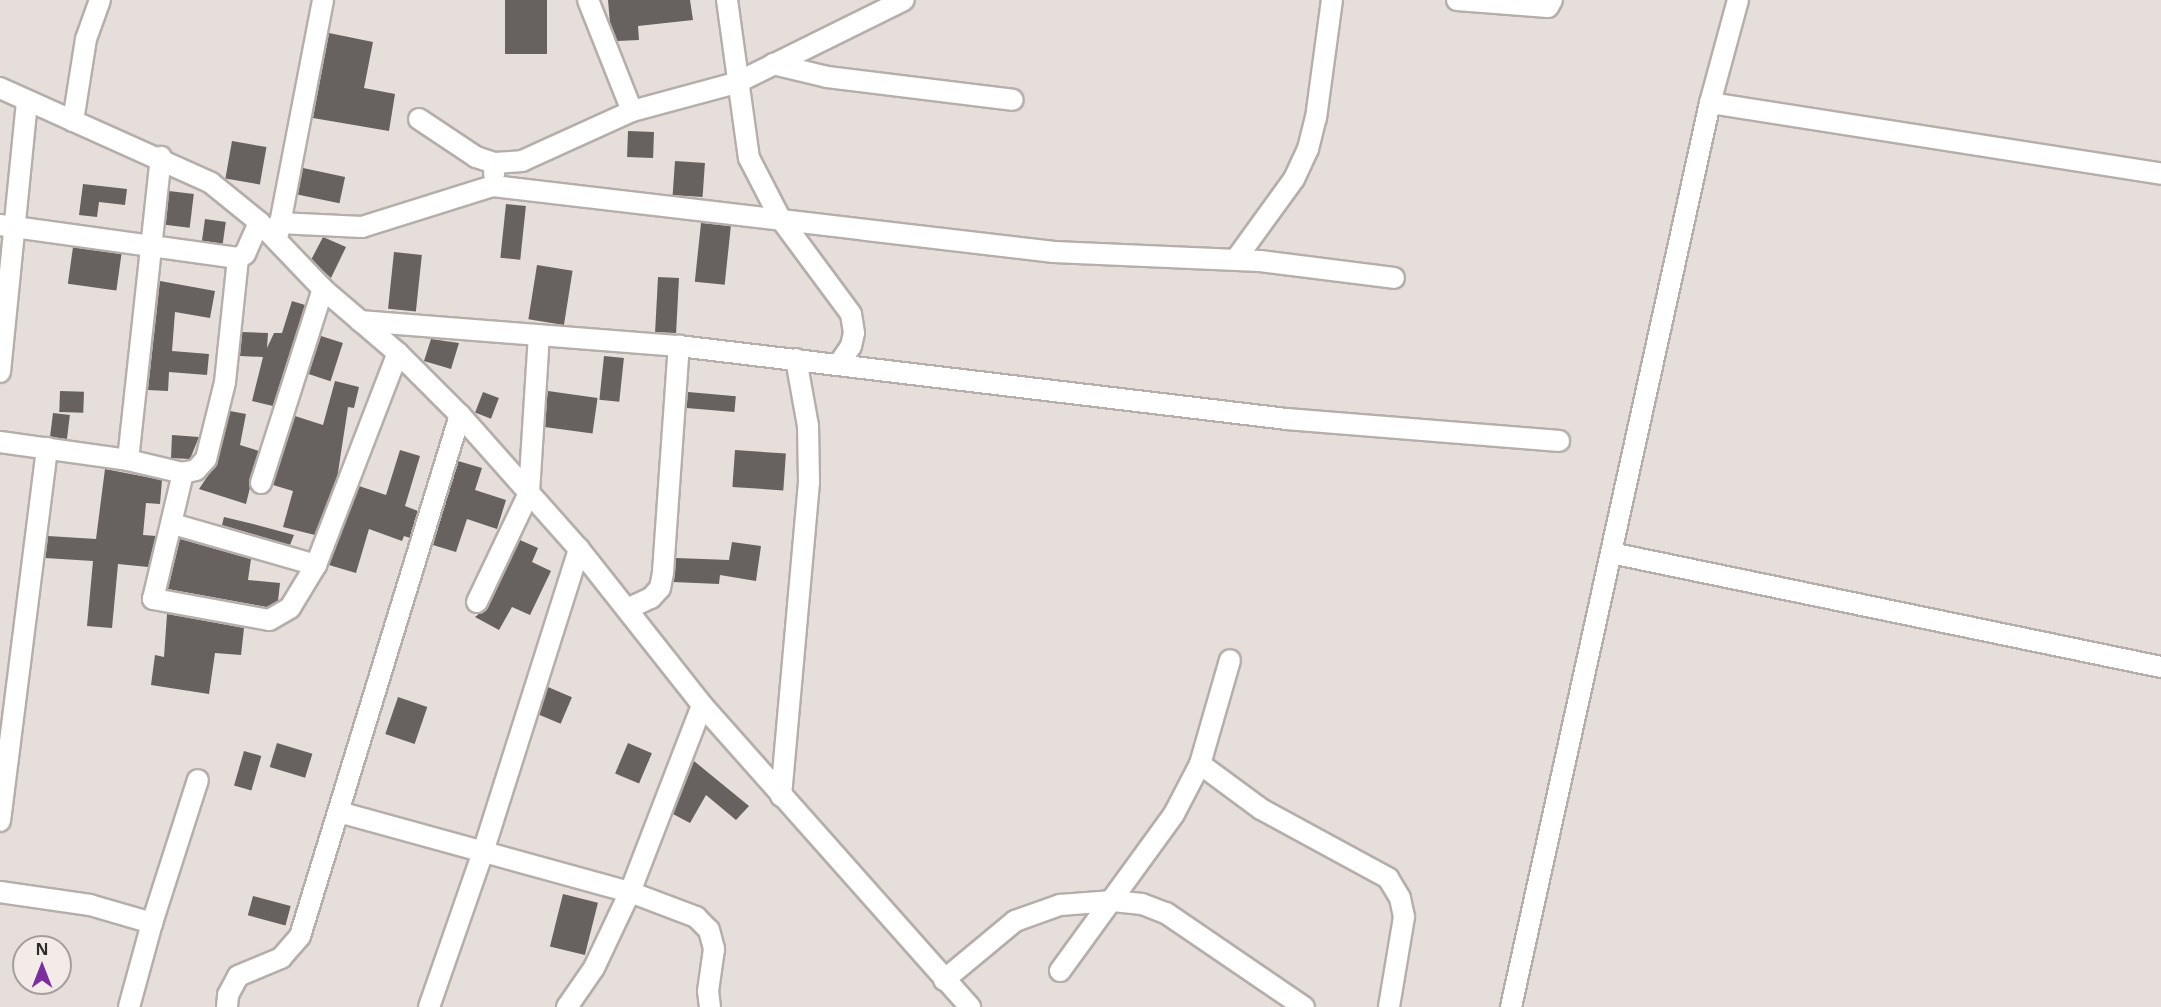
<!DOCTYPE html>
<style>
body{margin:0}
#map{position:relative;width:2161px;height:1007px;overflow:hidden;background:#e5deda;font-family:"Open Sans",sans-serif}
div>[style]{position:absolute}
.building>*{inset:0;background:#67615f;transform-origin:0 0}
.roads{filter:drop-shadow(2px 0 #b5aeaa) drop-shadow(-2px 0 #b5aeaa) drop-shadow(0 2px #b5aeaa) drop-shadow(0 -2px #b5aeaa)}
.minor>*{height:20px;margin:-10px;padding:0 10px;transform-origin:10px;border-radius:10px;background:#fff}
span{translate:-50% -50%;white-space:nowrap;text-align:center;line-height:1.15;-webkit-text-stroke:6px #f2ebe7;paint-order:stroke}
.north{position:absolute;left:12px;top:935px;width:60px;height:60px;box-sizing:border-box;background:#f2ebe7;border:2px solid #a49f9c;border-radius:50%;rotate:0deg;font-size:16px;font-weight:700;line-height:24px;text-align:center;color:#2f2d2b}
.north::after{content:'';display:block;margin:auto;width:21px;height:27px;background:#7c2ea0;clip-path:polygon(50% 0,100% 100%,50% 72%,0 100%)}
</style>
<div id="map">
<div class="building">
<i style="left:505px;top:0;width:42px;height:54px"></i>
<i style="clip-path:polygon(608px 0,690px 0,693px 20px,638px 26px,639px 40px,617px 41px,610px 23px)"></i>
<i style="clip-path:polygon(329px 33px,373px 42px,364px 88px,395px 94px,389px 131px,313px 118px)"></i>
<i style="left:628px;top:131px;width:26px;height:26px;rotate:2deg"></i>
<i style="left:232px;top:141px;width:35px;height:38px;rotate:10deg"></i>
<i style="left:675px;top:161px;width:30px;height:34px;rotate:4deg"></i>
<i style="left:303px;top:168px;width:43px;height:27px;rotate:12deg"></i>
<i style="clip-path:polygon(83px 184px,127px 189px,125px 205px,99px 202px,97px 217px,79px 215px)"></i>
<i style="left:169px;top:191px;width:25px;height:34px;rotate:7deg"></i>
<i style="left:506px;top:204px;width:20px;height:54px;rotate:6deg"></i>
<i style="left:205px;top:219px;width:21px;height:22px;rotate:8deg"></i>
<i style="left:701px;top:223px;width:30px;height:59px;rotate:6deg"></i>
<i style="clip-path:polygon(323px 237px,346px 247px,331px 278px,311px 260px)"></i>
<i style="left:73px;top:247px;width:49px;height:37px;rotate:8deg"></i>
<i style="left:394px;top:252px;width:28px;height:57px;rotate:6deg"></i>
<i style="left:537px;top:265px;width:36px;height:55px;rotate:9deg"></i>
<i style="left:658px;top:277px;width:21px;height:55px;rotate:3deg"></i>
<i style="clip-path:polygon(160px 281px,215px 291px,210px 318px,175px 312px,172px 351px,209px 354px,207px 375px,169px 372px,168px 391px,148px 390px)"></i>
<i style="clip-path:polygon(292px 301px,305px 305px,273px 406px,252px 401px,263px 357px,240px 356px,242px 332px,268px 333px,267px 348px,274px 333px,282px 333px)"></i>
<i style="left:321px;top:336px;width:23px;height:40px;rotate:18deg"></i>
<i style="clip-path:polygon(431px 339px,459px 343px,451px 369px,424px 361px)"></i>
<i style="left:604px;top:356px;width:20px;height:44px;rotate:6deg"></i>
<i style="clip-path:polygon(335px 381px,359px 387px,354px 408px,348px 407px,337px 479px,315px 535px,283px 527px,293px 491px,273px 485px,295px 416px,323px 425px)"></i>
<i style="left:60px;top:391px;width:24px;height:21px;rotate:2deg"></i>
<i style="left:548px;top:391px;width:50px;height:36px;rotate:8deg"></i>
<i style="left:483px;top:392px;width:17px;height:22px;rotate:21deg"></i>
<i style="left:688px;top:392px;width:48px;height:16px;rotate:5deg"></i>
<i style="clip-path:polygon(230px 411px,246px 414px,240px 445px,259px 451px,246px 504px,199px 489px,217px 462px)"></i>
<i style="left:53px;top:413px;width:17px;height:24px;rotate:7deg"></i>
<i style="clip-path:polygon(172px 435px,199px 437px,190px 459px,171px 458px)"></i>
<i style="clip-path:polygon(400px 450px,420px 456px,405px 506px,418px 511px,410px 538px,404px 536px,402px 541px,369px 529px,356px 573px,329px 565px,359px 486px,386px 495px)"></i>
<i style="left:735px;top:450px;width:51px;height:37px;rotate:4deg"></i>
<i style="clip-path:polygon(458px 461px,482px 468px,475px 490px,506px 500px,497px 529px,467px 519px,456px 552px,433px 545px)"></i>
<i style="clip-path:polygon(105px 469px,162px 480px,160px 504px,146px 503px,143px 535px,156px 536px,148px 567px,118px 564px,112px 628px,87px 626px,93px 561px,45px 558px,48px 536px,96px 539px)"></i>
<i style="clip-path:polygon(224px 517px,249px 523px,294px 535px,290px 545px,222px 525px)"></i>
<i style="clip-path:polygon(180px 539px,251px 559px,248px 580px,280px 583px,278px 601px,267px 607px,168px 589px)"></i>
<i style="clip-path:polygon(520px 540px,538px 548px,532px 562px,551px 571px,530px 615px,512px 607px,499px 630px,475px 617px,488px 607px)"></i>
<i style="clip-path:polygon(732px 542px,761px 546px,756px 581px,720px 575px,719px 584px,673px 582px,676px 558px,729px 560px)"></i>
<i style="clip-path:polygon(167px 614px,244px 628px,241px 655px,215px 653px,209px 694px,151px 685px,155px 655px,164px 657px)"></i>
<i style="left:548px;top:687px;width:26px;height:29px;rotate:23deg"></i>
<i style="left:398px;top:697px;width:31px;height:39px;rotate:19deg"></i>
<i style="left:277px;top:743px;width:37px;height:25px;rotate:17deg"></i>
<i style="left:628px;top:743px;width:26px;height:33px;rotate:23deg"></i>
<i style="left:244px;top:751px;width:18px;height:36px;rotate:16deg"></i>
<i style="clip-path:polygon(694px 761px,749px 806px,736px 820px,706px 795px,690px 823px,673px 814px)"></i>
<i style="left:563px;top:894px;width:36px;height:54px;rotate:14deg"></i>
<i style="left:253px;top:896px;width:39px;height:20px;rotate:15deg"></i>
</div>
<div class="roads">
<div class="minor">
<i style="left:588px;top:0;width:119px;rotate:68.4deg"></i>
<i style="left:727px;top:0;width:160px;rotate:82.1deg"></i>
<i style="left:749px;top:158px;width:68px;rotate:62.7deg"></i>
<i style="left:780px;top:218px;width:119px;rotate:53.5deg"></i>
<i style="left:851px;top:314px;width:19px;rotate:81deg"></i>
<i style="left:854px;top:333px;width:13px;rotate:103deg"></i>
<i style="left:851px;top:346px;width:23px;rotate:124deg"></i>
<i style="left:1457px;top:0;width:91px;rotate:4.4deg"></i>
<i style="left:1548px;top:7px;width:8px;rotate:-60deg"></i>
<i style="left:773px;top:64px;width:56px;rotate:13.5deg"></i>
<i style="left:827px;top:77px;width:187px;rotate:7deg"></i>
<i style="left:0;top:88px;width:231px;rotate:24.2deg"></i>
<i style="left:211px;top:183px;width:62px;rotate:39.1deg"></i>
<i style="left:259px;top:222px;width:93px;rotate:46.3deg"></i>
<i style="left:323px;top:289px;width:99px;rotate:40.5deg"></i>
<i style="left:398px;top:353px;width:88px;rotate:45deg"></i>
<i style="left:460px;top:415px;width:179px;rotate:48.4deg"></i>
<i style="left:579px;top:549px;width:199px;rotate:51.7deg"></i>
<i style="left:702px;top:705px;width:404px;rotate:48.4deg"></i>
<i style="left:1710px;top:103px;width:457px;rotate:8.9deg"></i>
<i style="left:419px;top:119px;width:69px;rotate:33.7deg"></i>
<i style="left:476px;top:157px;width:20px;rotate:18deg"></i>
<i style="left:495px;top:163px;width:11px;rotate:95deg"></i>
<i style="left:73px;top:121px;width:83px;rotate:-81deg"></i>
<i style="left:86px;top:39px;width:41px;rotate:-70.3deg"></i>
<i style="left:495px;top:163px;width:27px;rotate:-4deg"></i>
<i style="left:522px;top:161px;width:121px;rotate:-24.4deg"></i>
<i style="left:632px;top:111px;width:108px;rotate:-15.1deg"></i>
<i style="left:736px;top:83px;width:187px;rotate:-26.3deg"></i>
<i style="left:279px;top:223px;width:83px;rotate:2.8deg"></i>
<i style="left:362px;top:227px;width:137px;rotate:-17.4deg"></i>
<i style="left:493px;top:186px;width:565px;rotate:6.71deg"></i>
<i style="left:1054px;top:252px;width:206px;rotate:2.5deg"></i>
<i style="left:1260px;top:261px;width:135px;rotate:7.2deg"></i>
<i style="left:0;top:225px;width:240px;rotate:7.9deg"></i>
<i style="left:238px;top:258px;width:8px;rotate:-30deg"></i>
<i style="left:245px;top:254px;width:35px;rotate:-66deg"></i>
<i style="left:278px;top:234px;width:238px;rotate:-79.1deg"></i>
<i style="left:1236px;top:259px;width:99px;rotate:-54.1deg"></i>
<i style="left:1294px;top:179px;width:33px;rotate:-65deg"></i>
<i style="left:1308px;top:149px;width:32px;rotate:-76deg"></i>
<i style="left:1316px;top:118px;width:119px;rotate:-82.3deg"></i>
<i style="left:360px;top:321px;width:320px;rotate:4.5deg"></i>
<i style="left:679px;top:346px;width:612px;rotate:6.85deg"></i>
<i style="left:1287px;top:419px;width:273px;rotate:4.6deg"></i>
<i style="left:0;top:372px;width:270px;rotate:-84.3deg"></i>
<i style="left:0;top:442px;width:129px;rotate:8deg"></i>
<i style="left:128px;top:460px;width:57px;rotate:13.3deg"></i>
<i style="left:183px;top:473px;width:13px;rotate:-13deg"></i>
<i style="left:196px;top:470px;width:15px;rotate:-48deg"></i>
<i style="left:206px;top:459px;width:79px;rotate:-76.1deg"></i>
<i style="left:225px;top:382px;width:125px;rotate:-84deg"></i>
<i style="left:128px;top:460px;width:305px;rotate:-83.8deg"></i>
<i style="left:261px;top:483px;width:204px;rotate:-72.3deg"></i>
<i style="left:173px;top:524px;width:149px;rotate:16deg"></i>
<i style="left:316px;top:565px;width:50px;rotate:121.2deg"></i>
<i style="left:290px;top:608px;width:24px;rotate:150deg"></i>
<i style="left:269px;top:620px;width:118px;rotate:-169.7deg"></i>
<i style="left:153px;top:599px;width:130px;rotate:-76.6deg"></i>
<i style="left:1611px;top:553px;width:562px;rotate:11.71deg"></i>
<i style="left:316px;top:565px;width:227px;rotate:-68.9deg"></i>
<i style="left:477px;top:602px;width:121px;rotate:-64.5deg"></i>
<i style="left:529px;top:493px;width:157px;rotate:-86.4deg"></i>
<i style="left:627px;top:609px;width:26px;rotate:-25deg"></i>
<i style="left:651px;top:598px;width:13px;rotate:-48deg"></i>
<i style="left:660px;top:588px;width:16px;rotate:-79deg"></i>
<i style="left:663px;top:572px;width:227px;rotate:-86deg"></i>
<i style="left:1200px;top:764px;width:76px;rotate:36.4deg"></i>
<i style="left:1261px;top:809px;width:145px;rotate:28.5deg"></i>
<i style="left:1388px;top:878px;width:23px;rotate:59deg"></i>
<i style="left:1400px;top:898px;width:19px;rotate:78deg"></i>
<i style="left:1404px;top:917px;width:91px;rotate:99.5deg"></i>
<i style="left:781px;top:796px;width:315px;rotate:-84.9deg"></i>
<i style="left:809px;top:482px;width:56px;rotate:-91deg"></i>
<i style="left:808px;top:426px;width:68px;rotate:-100.2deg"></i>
<i style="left:339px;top:812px;width:302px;rotate:15.4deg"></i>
<i style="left:630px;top:892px;width:71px;rotate:20.7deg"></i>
<i style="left:696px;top:917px;width:18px;rotate:45deg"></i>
<i style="left:709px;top:930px;width:20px;rotate:75deg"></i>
<i style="left:714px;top:949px;width:42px;rotate:98.1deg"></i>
<i style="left:708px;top:991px;width:16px;rotate:83deg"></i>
<i style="left:0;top:821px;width:376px;rotate:-82.8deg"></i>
<i style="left:0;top:892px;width:91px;rotate:8.2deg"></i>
<i style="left:90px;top:905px;width:65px;rotate:16.2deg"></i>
<i style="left:152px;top:923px;width:150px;rotate:-72.2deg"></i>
<i style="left:1060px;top:971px;width:194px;rotate:-54deg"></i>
<i style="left:1174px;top:814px;width:56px;rotate:-62.5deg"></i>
<i style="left:1200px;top:764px;width:108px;rotate:-73.9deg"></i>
<i style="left:944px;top:980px;width:92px;rotate:-39.7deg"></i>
<i style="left:1015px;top:921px;width:48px;rotate:-19.6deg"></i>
<i style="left:1060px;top:905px;width:53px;rotate:-4.3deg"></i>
<i style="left:1113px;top:901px;width:29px;rotate:6deg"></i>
<i style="left:1142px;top:904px;width:26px;rotate:21deg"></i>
<i style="left:1166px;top:913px;width:167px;rotate:34.3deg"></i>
<i style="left:129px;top:1007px;width:87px;rotate:-74.7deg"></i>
<i style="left:227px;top:1007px;width:12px;rotate:-85deg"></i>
<i style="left:228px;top:995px;width:21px;rotate:-62deg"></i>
<i style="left:238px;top:976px;width:47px;rotate:-22.7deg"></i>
<i style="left:281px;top:958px;width:29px;rotate:-49deg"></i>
<i style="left:300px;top:936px;width:545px;rotate:-72.93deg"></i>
<i style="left:429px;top:1007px;width:164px;rotate:-70.8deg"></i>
<i style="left:483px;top:852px;width:318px;rotate:-72.4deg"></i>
<i style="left:567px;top:1007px;width:47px;rotate:-55.3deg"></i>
<i style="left:594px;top:968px;width:84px;rotate:-64.7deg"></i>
<i style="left:630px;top:892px;width:200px;rotate:-68.9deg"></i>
<i style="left:1511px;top:1007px;width:926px;rotate:-77.59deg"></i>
<i style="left:1710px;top:103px;width:107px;rotate:-74.8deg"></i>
</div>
</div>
<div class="north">N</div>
</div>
